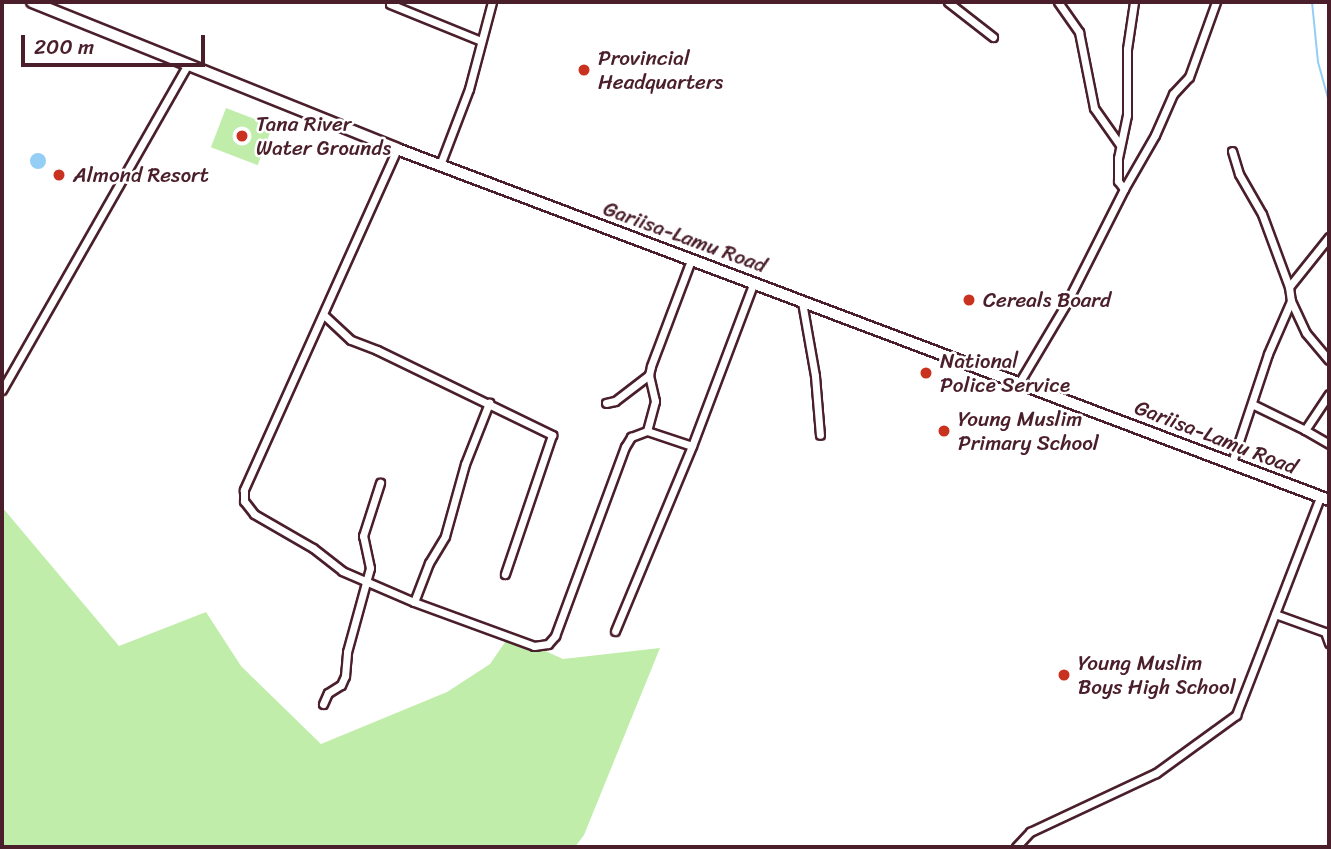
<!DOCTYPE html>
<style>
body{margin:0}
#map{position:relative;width:1331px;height:849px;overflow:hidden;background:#fff;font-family:Sriracha,sans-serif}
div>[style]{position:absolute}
.green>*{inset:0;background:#c1edab;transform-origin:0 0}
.water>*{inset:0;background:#94cef4}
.round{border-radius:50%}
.stream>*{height:2px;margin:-1px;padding:0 1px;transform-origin:1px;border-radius:1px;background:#94cef4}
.roads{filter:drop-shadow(2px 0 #4a1f2b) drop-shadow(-2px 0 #4a1f2b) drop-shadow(0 2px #4a1f2b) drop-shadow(0 -2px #4a1f2b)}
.street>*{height:7px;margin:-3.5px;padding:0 3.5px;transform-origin:3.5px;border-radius:3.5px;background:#fff}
.secondary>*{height:10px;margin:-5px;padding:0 5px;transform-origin:5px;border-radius:5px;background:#fff}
.dots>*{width:19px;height:19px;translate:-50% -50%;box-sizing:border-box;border:4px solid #fff;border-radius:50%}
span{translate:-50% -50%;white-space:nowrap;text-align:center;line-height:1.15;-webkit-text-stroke:5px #fff;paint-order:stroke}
.poi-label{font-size:21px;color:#4a1f2b}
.left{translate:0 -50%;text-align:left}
.street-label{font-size:21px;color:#4a1f2b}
.frame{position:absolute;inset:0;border:4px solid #4a1f2b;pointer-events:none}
.scale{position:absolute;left:21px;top:35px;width:184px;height:32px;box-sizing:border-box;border:4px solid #4a1f2b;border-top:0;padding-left:9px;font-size:21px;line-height:24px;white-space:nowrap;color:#4a1f2b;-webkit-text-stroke:5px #fff;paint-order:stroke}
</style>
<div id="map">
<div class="green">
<i style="left:226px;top:108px;width:50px;height:42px;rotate:21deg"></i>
<i style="clip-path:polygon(2px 507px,119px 646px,206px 612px,241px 666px,321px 744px,447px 692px,490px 664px,510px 635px,563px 659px,660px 648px,584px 835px,575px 847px,2px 847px)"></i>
</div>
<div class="water">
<i class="round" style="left:30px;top:153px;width:16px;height:16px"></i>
</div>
<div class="stream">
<i style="left:1312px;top:2px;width:60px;rotate:84.3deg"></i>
<i style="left:1318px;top:62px;width:41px;rotate:74.6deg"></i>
</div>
<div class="roads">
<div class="street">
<i style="left:948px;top:2px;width:57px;rotate:37.9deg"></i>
<i style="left:1058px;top:2px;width:37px;rotate:55deg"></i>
<i style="left:1079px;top:32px;width:77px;rotate:78.8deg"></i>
<i style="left:1094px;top:108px;width:45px;rotate:54.9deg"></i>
<i style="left:390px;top:4px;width:98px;rotate:22.1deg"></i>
<i style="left:397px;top:149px;width:374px;rotate:114.2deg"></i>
<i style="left:244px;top:490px;width:11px;rotate:90deg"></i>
<i style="left:244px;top:501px;width:16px;rotate:52deg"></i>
<i style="left:254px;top:514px;width:68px;rotate:30deg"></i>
<i style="left:313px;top:548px;width:37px;rotate:38deg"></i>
<i style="left:342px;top:571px;width:78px;rotate:23.3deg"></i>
<i style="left:414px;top:602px;width:128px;rotate:20.1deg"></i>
<i style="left:534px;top:646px;width:14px;rotate:-8deg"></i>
<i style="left:548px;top:644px;width:11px;rotate:-49deg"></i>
<i style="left:555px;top:636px;width:202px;rotate:-69.7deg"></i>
<i style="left:625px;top:447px;width:12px;rotate:-59deg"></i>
<i style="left:631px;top:437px;width:17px;rotate:-21deg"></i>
<i style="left:647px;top:431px;width:47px;rotate:18.4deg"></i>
<i style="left:692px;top:446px;width:175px;rotate:-69.3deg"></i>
<i style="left:1232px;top:151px;width:24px;rotate:73deg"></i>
<i style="left:1239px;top:174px;width:46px;rotate:60.1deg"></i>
<i style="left:1262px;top:214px;width:78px;rotate:69.7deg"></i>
<i style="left:1289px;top:287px;width:14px;rotate:82deg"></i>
<i style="left:1291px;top:301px;width:58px;rotate:113.5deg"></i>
<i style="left:1268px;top:354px;width:114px;rotate:108.4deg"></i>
<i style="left:440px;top:165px;width:81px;rotate:-69.1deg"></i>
<i style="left:469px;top:89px;width:90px;rotate:-75.2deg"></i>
<i style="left:1124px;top:189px;width:10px;rotate:-127deg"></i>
<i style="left:1118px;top:181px;width:23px;rotate:-90deg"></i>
<i style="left:1118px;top:158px;width:44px;rotate:-78.2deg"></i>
<i style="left:1127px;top:115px;width:66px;rotate:-90deg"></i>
<i style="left:1127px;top:49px;width:48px;rotate:-81.5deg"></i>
<i style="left:1289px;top:287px;width:64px;rotate:-51.3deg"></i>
<i style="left:1291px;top:301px;width:35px;rotate:65deg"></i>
<i style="left:1306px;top:333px;width:35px;rotate:50deg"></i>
<i style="left:802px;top:302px;width:75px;rotate:80deg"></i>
<i style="left:815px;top:376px;width:59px;rotate:85.2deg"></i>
<i style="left:325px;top:316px;width:35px;rotate:43deg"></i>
<i style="left:351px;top:340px;width:28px;rotate:21deg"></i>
<i style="left:377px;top:350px;width:195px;rotate:25.9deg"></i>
<i style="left:552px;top:435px;width:147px;rotate:108.7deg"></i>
<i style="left:1019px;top:383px;width:94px;rotate:-59.3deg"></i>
<i style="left:1067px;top:302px;width:127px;rotate:-63.2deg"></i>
<i style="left:1124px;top:189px;width:62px;rotate:-60.1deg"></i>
<i style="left:1155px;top:135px;width:45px;rotate:-66.3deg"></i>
<i style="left:1173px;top:94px;width:23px;rotate:-47deg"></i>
<i style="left:1189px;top:77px;width:80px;rotate:-70.2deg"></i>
<i style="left:2px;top:390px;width:373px;rotate:-60.3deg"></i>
<i style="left:606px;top:403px;width:9px;rotate:-13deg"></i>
<i style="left:615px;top:401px;width:43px;rotate:-37.4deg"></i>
<i style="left:1252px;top:404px;width:59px;rotate:26.1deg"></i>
<i style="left:1305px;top:430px;width:43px;rotate:-56.3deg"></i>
<i style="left:1305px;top:430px;width:28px;rotate:30deg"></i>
<i style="left:647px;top:431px;width:31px;rotate:-75deg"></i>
<i style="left:655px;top:401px;width:27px;rotate:-103deg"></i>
<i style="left:649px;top:375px;width:9px;rotate:-77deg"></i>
<i style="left:651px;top:366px;width:113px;rotate:-69.3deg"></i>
<i style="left:414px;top:602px;width:42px;rotate:-69deg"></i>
<i style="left:429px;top:563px;width:31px;rotate:-59deg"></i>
<i style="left:445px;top:536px;width:75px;rotate:-74.5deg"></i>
<i style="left:465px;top:464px;width:66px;rotate:-68.5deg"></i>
<i style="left:1275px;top:614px;width:53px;rotate:19.8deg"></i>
<i style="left:1325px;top:632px;width:12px;rotate:70deg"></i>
<i style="left:615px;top:631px;width:200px;rotate:-67.4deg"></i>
<i style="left:323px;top:704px;width:12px;rotate:-66deg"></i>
<i style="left:328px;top:693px;width:15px;rotate:-32deg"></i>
<i style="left:341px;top:685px;width:10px;rotate:-66deg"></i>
<i style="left:345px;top:676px;width:24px;rotate:-85deg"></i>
<i style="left:347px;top:652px;width:87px;rotate:-74.7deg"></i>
<i style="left:370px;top:568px;width:33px;rotate:-102deg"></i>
<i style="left:363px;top:536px;width:56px;rotate:-72.2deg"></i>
<i style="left:1016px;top:847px;width:21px;rotate:-47deg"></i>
<i style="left:1030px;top:832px;width:139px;rotate:-25.1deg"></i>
<i style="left:1156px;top:773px;width:99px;rotate:-35.9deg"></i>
<i style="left:1236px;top:715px;width:234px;rotate:-68.9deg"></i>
</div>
<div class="secondary">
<i style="left:32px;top:2px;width:393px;rotate:21.9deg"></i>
<i style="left:397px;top:149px;width:996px;rotate:20.64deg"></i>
</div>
</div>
<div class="dots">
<i style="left:584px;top:70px;background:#c8321e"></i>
<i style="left:242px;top:136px;background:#c8321e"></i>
<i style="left:59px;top:175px;background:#c8321e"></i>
<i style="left:969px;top:300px;background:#c8321e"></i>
<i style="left:926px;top:373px;background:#c8321e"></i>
<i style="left:944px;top:431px;background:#c8321e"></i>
<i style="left:1064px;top:675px;background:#c8321e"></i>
</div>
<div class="poi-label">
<span class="left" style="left:598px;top:70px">Provincial<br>Headquarters</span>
<span class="left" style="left:256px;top:136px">Tana River<br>Water Grounds</span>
<span class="left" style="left:73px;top:175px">Almond Resort</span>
<span class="left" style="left:983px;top:300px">Cereals Board</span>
<span class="left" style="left:940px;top:373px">National<br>Police Service</span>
<span class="left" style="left:958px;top:431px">Young Muslim<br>Primary School</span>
<span class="left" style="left:1078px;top:675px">Young Muslim<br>Boys High School</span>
</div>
<div class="street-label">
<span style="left:685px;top:237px;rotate:20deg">Gariisa-Lamu Road</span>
<span style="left:1216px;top:437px;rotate:21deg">Gariisa-Lamu Road</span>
</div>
<div class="frame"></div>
<div class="scale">200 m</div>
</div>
